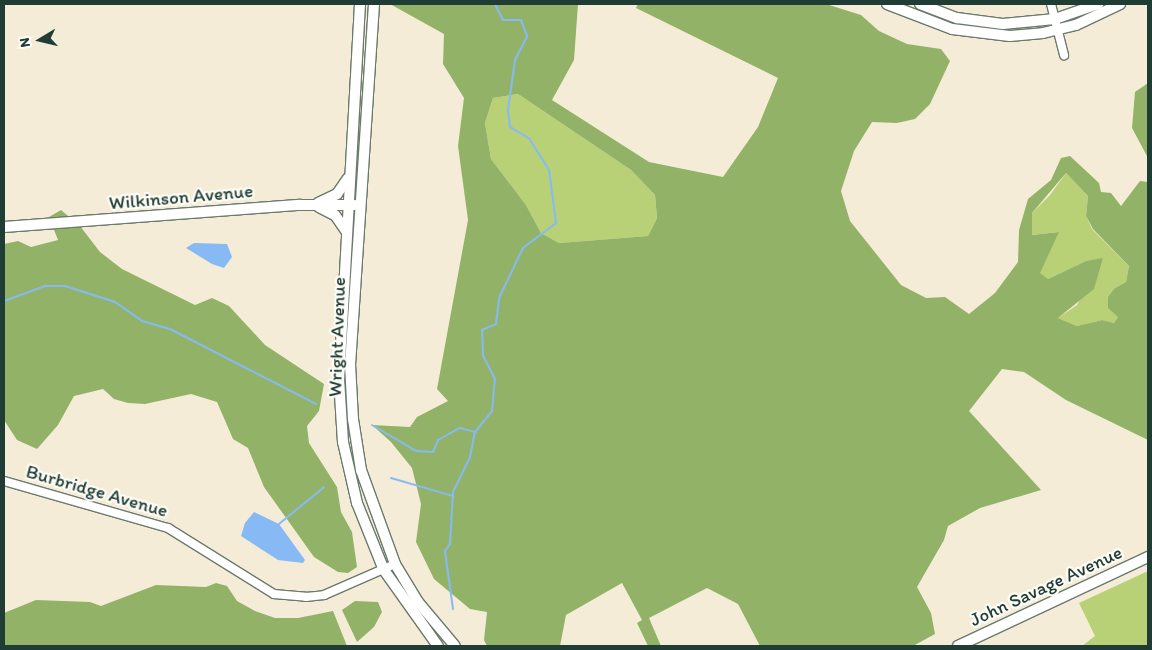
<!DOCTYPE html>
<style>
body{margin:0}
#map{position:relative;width:1152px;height:650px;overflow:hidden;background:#f5ecd7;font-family:Itim,sans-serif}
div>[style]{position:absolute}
.green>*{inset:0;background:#b8d176}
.forest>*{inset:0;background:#92b367}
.water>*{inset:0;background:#87baf5}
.stream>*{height:2px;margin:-1px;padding:0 1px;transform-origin:1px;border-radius:1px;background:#87baf5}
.roads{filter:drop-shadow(1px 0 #6a7a6d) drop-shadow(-1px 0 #6a7a6d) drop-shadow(0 1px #6a7a6d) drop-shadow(0 -1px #6a7a6d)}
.street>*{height:8px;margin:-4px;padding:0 4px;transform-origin:4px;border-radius:4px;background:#fff}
.secondary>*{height:10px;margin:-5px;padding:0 5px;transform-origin:5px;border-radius:5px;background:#fff}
span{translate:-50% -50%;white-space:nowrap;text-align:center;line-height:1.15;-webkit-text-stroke:4.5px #fdfcf7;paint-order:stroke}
.street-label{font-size:19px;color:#1f3d34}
.frame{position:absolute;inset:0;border:5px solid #1f3d34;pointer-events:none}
.north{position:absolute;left:15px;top:15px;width:50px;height:50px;-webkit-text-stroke:4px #fdfcf7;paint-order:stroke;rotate:261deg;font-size:14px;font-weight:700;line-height:20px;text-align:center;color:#1f3d34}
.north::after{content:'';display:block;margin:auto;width:18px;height:22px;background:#1f3d34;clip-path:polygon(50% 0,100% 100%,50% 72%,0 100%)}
</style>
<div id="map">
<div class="green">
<i style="clip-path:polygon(518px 94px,631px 170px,655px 195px,657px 218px,648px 236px,559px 243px,541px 233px,526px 205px,491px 159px,485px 123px,493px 98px)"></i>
<i style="clip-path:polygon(1066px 173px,1088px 196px,1086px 216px,1092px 229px,1129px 266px,1126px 282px,1115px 288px,1118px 317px,1114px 323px,1102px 320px,1077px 326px,1058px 318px,1077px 305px,1103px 259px,1086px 261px,1048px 279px,1039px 273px,1058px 232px,1032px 235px,1032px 213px,1050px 195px)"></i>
<i style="clip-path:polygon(1148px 571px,1148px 646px,1082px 646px,1095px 636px,1079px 603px)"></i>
</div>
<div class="forest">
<i style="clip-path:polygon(evenodd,390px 4px,578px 4px,574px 60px,552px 100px,649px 162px,723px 177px,758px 127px,778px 78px,636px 8px,638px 4px,826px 4px,861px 15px,879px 31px,907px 44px,941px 49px,950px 61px,930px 104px,915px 119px,897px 123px,872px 122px,854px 151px,841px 191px,850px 221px,901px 285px,926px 298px,945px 297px,969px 314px,995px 293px,1018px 262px,1019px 230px,1028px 199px,1051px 180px,1061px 158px,1070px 156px,1099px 183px,1101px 192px,1111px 193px,1121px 206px,1140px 181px,1148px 182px,1148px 440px,1066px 400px,1024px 372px,1002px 369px,969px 411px,1041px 490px,980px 508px,948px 526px,944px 540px,917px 587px,931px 613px,935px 634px,913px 646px,760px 646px,738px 604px,707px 588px,649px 618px,661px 646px,648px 646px,637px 623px,642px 620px,622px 583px,566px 615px,560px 646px,487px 646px,484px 640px,487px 612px,470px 609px,434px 579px,416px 542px,421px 504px,412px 468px,391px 442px,372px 425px,410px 427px,417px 417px,448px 401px,437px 389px,468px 220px,458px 146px,464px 98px,443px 64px,444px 34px,390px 4px,518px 94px,631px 170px,655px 195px,657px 218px,648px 236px,559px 243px,541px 233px,526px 205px,491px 159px,485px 123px,493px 98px,518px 94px,390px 4px,1066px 173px,1088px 196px,1086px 216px,1093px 229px,1129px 266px,1126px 282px,1115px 288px,1108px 297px,1108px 308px,1118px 317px,1114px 323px,1102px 320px,1077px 326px,1058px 318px,1094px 289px,1103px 258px,1086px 261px,1048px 279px,1040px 273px,1059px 232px,1032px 235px,1032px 213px,1066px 173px)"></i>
<i style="clip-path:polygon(1148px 83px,1148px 158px,1132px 128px,1135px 92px)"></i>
<i style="clip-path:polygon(61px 210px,80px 226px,100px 252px,122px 269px,195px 305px,212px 298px,229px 306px,265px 345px,324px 384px,319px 411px,307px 426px,309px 443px,337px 487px,341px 512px,352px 532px,357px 567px,348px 573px,338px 572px,314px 557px,264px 487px,248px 448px,233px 439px,217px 402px,191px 394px,145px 404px,128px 403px,114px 399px,103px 389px,74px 396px,58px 425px,37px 449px,17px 440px,4px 420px,4px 244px,18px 241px,31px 247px,58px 240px,49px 217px)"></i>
<i style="clip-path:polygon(216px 583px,227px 586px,237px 601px,255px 611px,275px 618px,298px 618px,333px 611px,347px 646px,4px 646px,4px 613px,36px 600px,90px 602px,101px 606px,156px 585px,206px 587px)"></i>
<i style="clip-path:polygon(355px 601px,378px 602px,382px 612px,374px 627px,357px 642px,342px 610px)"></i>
</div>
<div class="water">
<i style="clip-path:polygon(194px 243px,227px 244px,232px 257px,224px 268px,212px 264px,186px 248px)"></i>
<i style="clip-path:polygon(254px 512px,279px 524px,305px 560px,303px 563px,278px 560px,241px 536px,245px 523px)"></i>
</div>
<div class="stream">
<i style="left:4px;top:301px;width:44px;rotate:-20.1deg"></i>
<i style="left:45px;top:286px;width:20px"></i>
<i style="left:65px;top:286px;width:52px;rotate:17.7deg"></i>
<i style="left:115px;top:302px;width:33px;rotate:35deg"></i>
<i style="left:142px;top:321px;width:29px;rotate:16deg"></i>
<i style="left:170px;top:329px;width:164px;rotate:27.2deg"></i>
<i style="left:372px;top:425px;width:51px;rotate:30.6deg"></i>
<i style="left:416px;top:451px;width:17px;rotate:3deg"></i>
<i style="left:433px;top:452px;width:13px;rotate:-67deg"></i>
<i style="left:438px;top:440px;width:25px;rotate:-29deg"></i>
<i style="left:460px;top:428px;width:16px;rotate:15deg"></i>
<i style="left:391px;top:478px;width:65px;rotate:16.2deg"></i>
<i style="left:279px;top:524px;width:58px;rotate:-39.4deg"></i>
<i style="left:453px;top:609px;width:59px;rotate:-97.9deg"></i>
<i style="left:445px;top:551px;width:9px;rotate:-54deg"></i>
<i style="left:450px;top:544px;width:52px;rotate:-86.7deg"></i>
<i style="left:453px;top:492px;width:39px;rotate:-64deg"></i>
<i style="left:470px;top:457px;width:25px;rotate:-79deg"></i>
<i style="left:475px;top:432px;width:27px;rotate:-51deg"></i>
<i style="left:492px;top:411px;width:32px;rotate:-85deg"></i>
<i style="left:495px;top:379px;width:27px;rotate:-117deg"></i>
<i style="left:483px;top:355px;width:25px;rotate:-92deg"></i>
<i style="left:482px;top:330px;width:15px;rotate:-23deg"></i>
<i style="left:496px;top:324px;width:26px;rotate:-83deg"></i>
<i style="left:499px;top:298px;width:55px;rotate:-64.4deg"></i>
<i style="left:523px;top:248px;width:41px;rotate:-37.1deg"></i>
<i style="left:556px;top:223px;width:53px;rotate:-97.5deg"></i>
<i style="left:549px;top:170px;width:36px;rotate:-122deg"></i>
<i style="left:530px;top:139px;width:23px;rotate:-149deg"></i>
<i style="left:510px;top:127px;width:17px;rotate:-97deg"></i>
<i style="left:508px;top:110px;width:50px;rotate:-82deg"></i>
<i style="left:515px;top:60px;width:27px;rotate:-63deg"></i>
<i style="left:527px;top:36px;width:17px;rotate:-111deg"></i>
<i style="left:521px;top:20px;width:18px;rotate:180deg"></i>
<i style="left:503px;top:20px;width:18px;rotate:-117deg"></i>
</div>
<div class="roads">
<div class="street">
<i style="left:1051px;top:4px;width:53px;rotate:75.7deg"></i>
<i style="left:4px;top:481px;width:171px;rotate:16deg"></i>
<i style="left:168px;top:528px;width:125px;rotate:31.9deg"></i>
<i style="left:274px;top:594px;width:32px;rotate:5deg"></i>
<i style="left:306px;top:597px;width:18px;rotate:-6deg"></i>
<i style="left:324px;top:595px;width:77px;rotate:-23.6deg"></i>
</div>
<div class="secondary">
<i style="left:360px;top:4px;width:376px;rotate:93.2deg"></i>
<i style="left:339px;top:379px;width:63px;rotate:86.4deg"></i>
<i style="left:343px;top:442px;width:63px;rotate:77.1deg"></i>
<i style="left:357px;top:503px;width:72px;rotate:68.1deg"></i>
<i style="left:384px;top:570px;width:93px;rotate:54.6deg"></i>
<i style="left:374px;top:4px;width:361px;rotate:93.8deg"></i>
<i style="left:350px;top:364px;width:55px;rotate:86.9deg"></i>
<i style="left:353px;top:419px;width:52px;rotate:81.1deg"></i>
<i style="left:361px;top:470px;width:100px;rotate:70.1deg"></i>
<i style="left:395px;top:564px;width:44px;rotate:58.8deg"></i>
<i style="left:418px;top:602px;width:57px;rotate:49.9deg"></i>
<i style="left:887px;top:4px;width:70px;rotate:21deg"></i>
<i style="left:952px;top:29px;width:58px;rotate:6.9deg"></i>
<i style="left:1010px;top:36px;width:33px;rotate:-5deg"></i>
<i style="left:1043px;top:33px;width:34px;rotate:-14deg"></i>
<i style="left:1076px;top:25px;width:49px;rotate:-25.5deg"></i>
<i style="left:920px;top:4px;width:40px;rotate:21deg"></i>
<i style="left:957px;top:18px;width:46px;rotate:7.4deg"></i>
<i style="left:1003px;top:24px;width:52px;rotate:-5.5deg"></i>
<i style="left:1055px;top:19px;width:46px;rotate:-19.2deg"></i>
<i style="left:318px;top:203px;width:21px;rotate:-25deg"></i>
<i style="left:337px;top:194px;width:19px;rotate:-55deg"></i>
<i style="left:319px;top:207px;width:18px;rotate:27deg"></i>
<i style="left:335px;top:215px;width:19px;rotate:55deg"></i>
<i style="left:4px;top:227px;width:297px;rotate:-4.3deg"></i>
<i style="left:300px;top:205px;width:54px"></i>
<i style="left:958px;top:646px;width:210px;rotate:-25.1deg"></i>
</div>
</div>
<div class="street-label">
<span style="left:181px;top:197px;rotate:-5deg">Wilkinson Avenue</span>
<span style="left:337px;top:337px;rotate:-88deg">Wright Avenue</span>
<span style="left:97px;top:491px;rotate:16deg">Burbridge Avenue</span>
<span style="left:1046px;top:586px;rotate:-25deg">John Savage Avenue</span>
</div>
<div class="frame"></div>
<div class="north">N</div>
</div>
